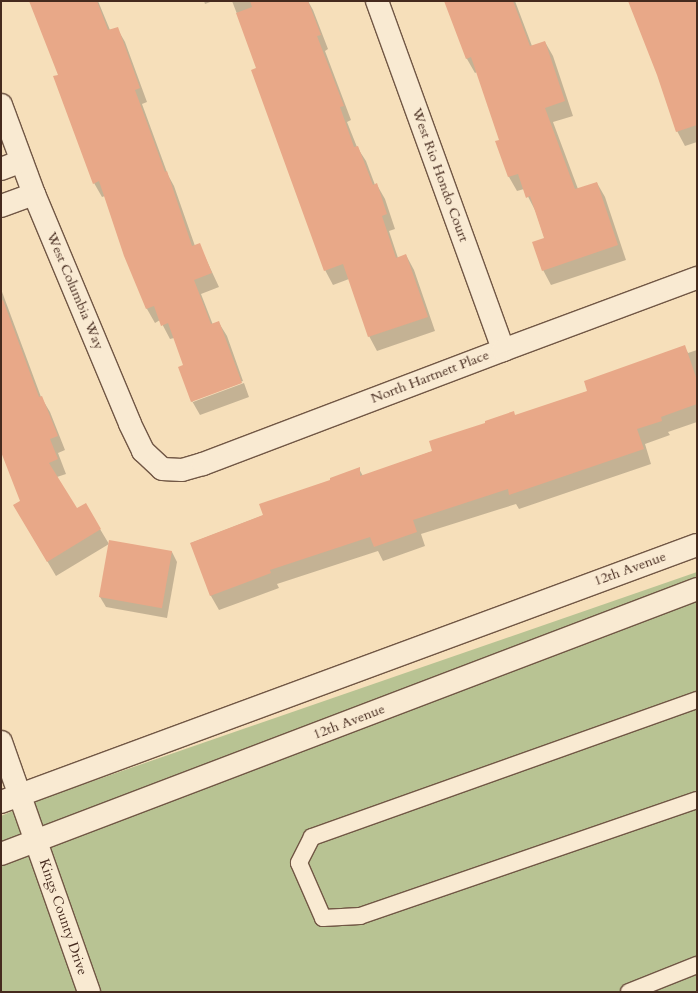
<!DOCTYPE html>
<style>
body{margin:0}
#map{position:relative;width:698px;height:993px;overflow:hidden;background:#f6dfba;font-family:Cardo,serif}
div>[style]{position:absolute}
.green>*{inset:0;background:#b8c393}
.shadow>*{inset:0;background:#0003}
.building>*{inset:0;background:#e8a888;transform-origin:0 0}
.roads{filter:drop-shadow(1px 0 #715745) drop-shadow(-1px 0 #715745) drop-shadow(0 1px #715745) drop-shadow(0 -1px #715745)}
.service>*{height:16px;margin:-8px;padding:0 8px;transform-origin:8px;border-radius:8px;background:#f9ead2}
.minor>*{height:22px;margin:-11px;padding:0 11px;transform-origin:11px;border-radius:11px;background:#f9ead2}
.secondary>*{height:22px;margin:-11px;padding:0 11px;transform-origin:11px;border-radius:11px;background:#f9ead2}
span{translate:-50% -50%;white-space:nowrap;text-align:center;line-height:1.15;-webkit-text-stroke:3.5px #f9ead2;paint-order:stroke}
.street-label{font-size:14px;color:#452a1e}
.frame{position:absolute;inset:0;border:2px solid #452a1e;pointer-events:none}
</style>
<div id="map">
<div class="green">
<i style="clip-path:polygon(697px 572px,697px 992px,1px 992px,1px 816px,38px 800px)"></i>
</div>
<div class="shadow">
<i style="clip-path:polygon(30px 1px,98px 1px,110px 30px,117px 28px,125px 42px,147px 102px,142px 104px,168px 175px,174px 186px,195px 246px,199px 244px,219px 287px,201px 294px,213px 325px,219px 323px,227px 336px,243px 381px,193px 400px,193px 402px,244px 383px,249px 397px,200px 415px,192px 401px,184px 365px,174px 338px,170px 339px,160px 320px,155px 323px,147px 309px,125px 255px,105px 196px,102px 197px,94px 183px,59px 75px)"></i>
<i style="clip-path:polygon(204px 1px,213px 1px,205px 4px)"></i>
<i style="clip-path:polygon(232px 1px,308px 1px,313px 10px,328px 49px,325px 51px,351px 120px,347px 122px,357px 147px,366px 161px,375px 185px,377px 185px,385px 199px,395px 229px,389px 231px,398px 258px,406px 255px,414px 270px,435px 331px,377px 351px,369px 336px,349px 279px,333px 285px,325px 270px,258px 68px)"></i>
<i style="clip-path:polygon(445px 1px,515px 1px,532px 46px,545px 42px,553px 56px,573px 116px,553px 122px,578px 189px,597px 183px,605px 197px,626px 260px,551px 285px,543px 270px,545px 239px,536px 212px,524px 189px,517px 191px,509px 177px,500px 140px,477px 72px,475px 73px,467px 59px)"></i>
<i style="clip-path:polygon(634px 1px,697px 1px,697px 142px,685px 146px,677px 131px)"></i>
<i style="clip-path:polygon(1px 289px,41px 397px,50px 412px,65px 450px,58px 453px,66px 474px,57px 477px,76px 510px,85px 504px,109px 544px,56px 576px,14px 505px,21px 501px,1px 449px)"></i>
<i style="clip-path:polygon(684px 346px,688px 353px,697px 350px,697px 422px,668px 432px,670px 435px,645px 444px,651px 464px,519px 509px,516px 504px,421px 534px,425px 546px,383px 561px,378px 551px,277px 584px,279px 588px,219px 610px,211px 596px,191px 543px,264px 515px,359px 469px,363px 476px,433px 451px,515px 416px,589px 391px)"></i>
<i style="clip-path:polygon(110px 541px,172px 552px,177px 562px,167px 618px,106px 607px,100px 597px)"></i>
</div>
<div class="building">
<i style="clip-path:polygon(29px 1px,97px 1px,108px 30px,118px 27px,140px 88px,135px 90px,165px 172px,167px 171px,192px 246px,200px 243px,212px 273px,194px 280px,211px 324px,219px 321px,242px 383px,191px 402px,178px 367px,183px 365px,168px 323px,161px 326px,154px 306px,146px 309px,124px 256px,99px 181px,93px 184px,53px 76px,58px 75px)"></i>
<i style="clip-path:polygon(250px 1px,308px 1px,321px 35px,317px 36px,344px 106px,340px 107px,354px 147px,358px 146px,373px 185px,377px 183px,387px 214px,382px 216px,396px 258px,406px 254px,428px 317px,368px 337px,343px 264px,324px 271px,251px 70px,256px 68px,236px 13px,252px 7px)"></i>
<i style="clip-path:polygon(444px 1px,513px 1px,530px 46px,545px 41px,565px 101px,545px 108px,575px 189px,597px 182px,618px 245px,542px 271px,532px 242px,544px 238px,530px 196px,526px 198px,518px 174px,508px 177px,495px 141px,499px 140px,471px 57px,466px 59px)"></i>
<i style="clip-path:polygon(628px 1px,697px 1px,697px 125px,676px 132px,657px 75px)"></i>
<i style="clip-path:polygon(3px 300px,39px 397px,42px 396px,58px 436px,50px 439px,58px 459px,49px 463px,77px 508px,86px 503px,101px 529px,47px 562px,13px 505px,20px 501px,1px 452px,1px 301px)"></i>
<i style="clip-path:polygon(685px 345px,697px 380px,697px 404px,661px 417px,662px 421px,637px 429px,644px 449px,509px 495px,508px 489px,413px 520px,417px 532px,374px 547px,370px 537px,270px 570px,271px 573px,210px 596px,190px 543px,263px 515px,259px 504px,330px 480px,330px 478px,360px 467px,360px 476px,432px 451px,429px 441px,485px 423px,485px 421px,514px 411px,515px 415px,587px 391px,584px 381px)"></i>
<i style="left:109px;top:540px;width:64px;height:58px;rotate:10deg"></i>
</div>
<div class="roads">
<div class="service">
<i style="left:697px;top:700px;width:409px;rotate:160.4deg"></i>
<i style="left:312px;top:837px;width:29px;rotate:117deg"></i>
<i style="left:299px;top:863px;width:60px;rotate:66.4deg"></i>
<i style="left:323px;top:918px;width:37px;rotate:-3deg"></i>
<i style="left:360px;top:916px;width:356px;rotate:-19deg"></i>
<i style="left:629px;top:992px;width:73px;rotate:-21.7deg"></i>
</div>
<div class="minor">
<i style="left:377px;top:1px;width:371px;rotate:70.1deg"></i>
<i style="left:1px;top:105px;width:95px;rotate:69.7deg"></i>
<i style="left:34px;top:194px;width:249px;rotate:67.3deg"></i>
<i style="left:130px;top:424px;width:30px;rotate:64deg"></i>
<i style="left:143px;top:451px;width:26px;rotate:43deg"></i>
<i style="left:162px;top:469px;width:20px;rotate:3deg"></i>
<i style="left:182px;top:470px;width:22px;rotate:-16deg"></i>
<i style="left:203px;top:464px;width:321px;rotate:-20.8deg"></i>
<i style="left:503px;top:350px;width:207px;rotate:-20.4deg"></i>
<i style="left:1px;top:169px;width:22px;rotate:-21deg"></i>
<i style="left:1px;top:206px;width:35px;rotate:-20deg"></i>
<i style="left:1px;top:742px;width:265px;rotate:70.6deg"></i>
</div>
<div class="secondary">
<i style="left:1px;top:802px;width:742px;rotate:-20.27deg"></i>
<i style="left:1px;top:854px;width:745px;rotate:-20.84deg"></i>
</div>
</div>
<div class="street-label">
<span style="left:440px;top:175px;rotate:70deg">West Rio Hondo Court</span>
<span style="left:75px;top:291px;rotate:67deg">West Columbia Way</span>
<span style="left:430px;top:377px;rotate:-21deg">North Hartnett Place</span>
<span style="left:630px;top:569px;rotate:-20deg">12th Avenue</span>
<span style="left:349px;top:722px;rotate:-21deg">12th Avenue</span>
<span style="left:63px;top:917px;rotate:71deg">Kings County Drive</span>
</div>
<div class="frame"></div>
</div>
